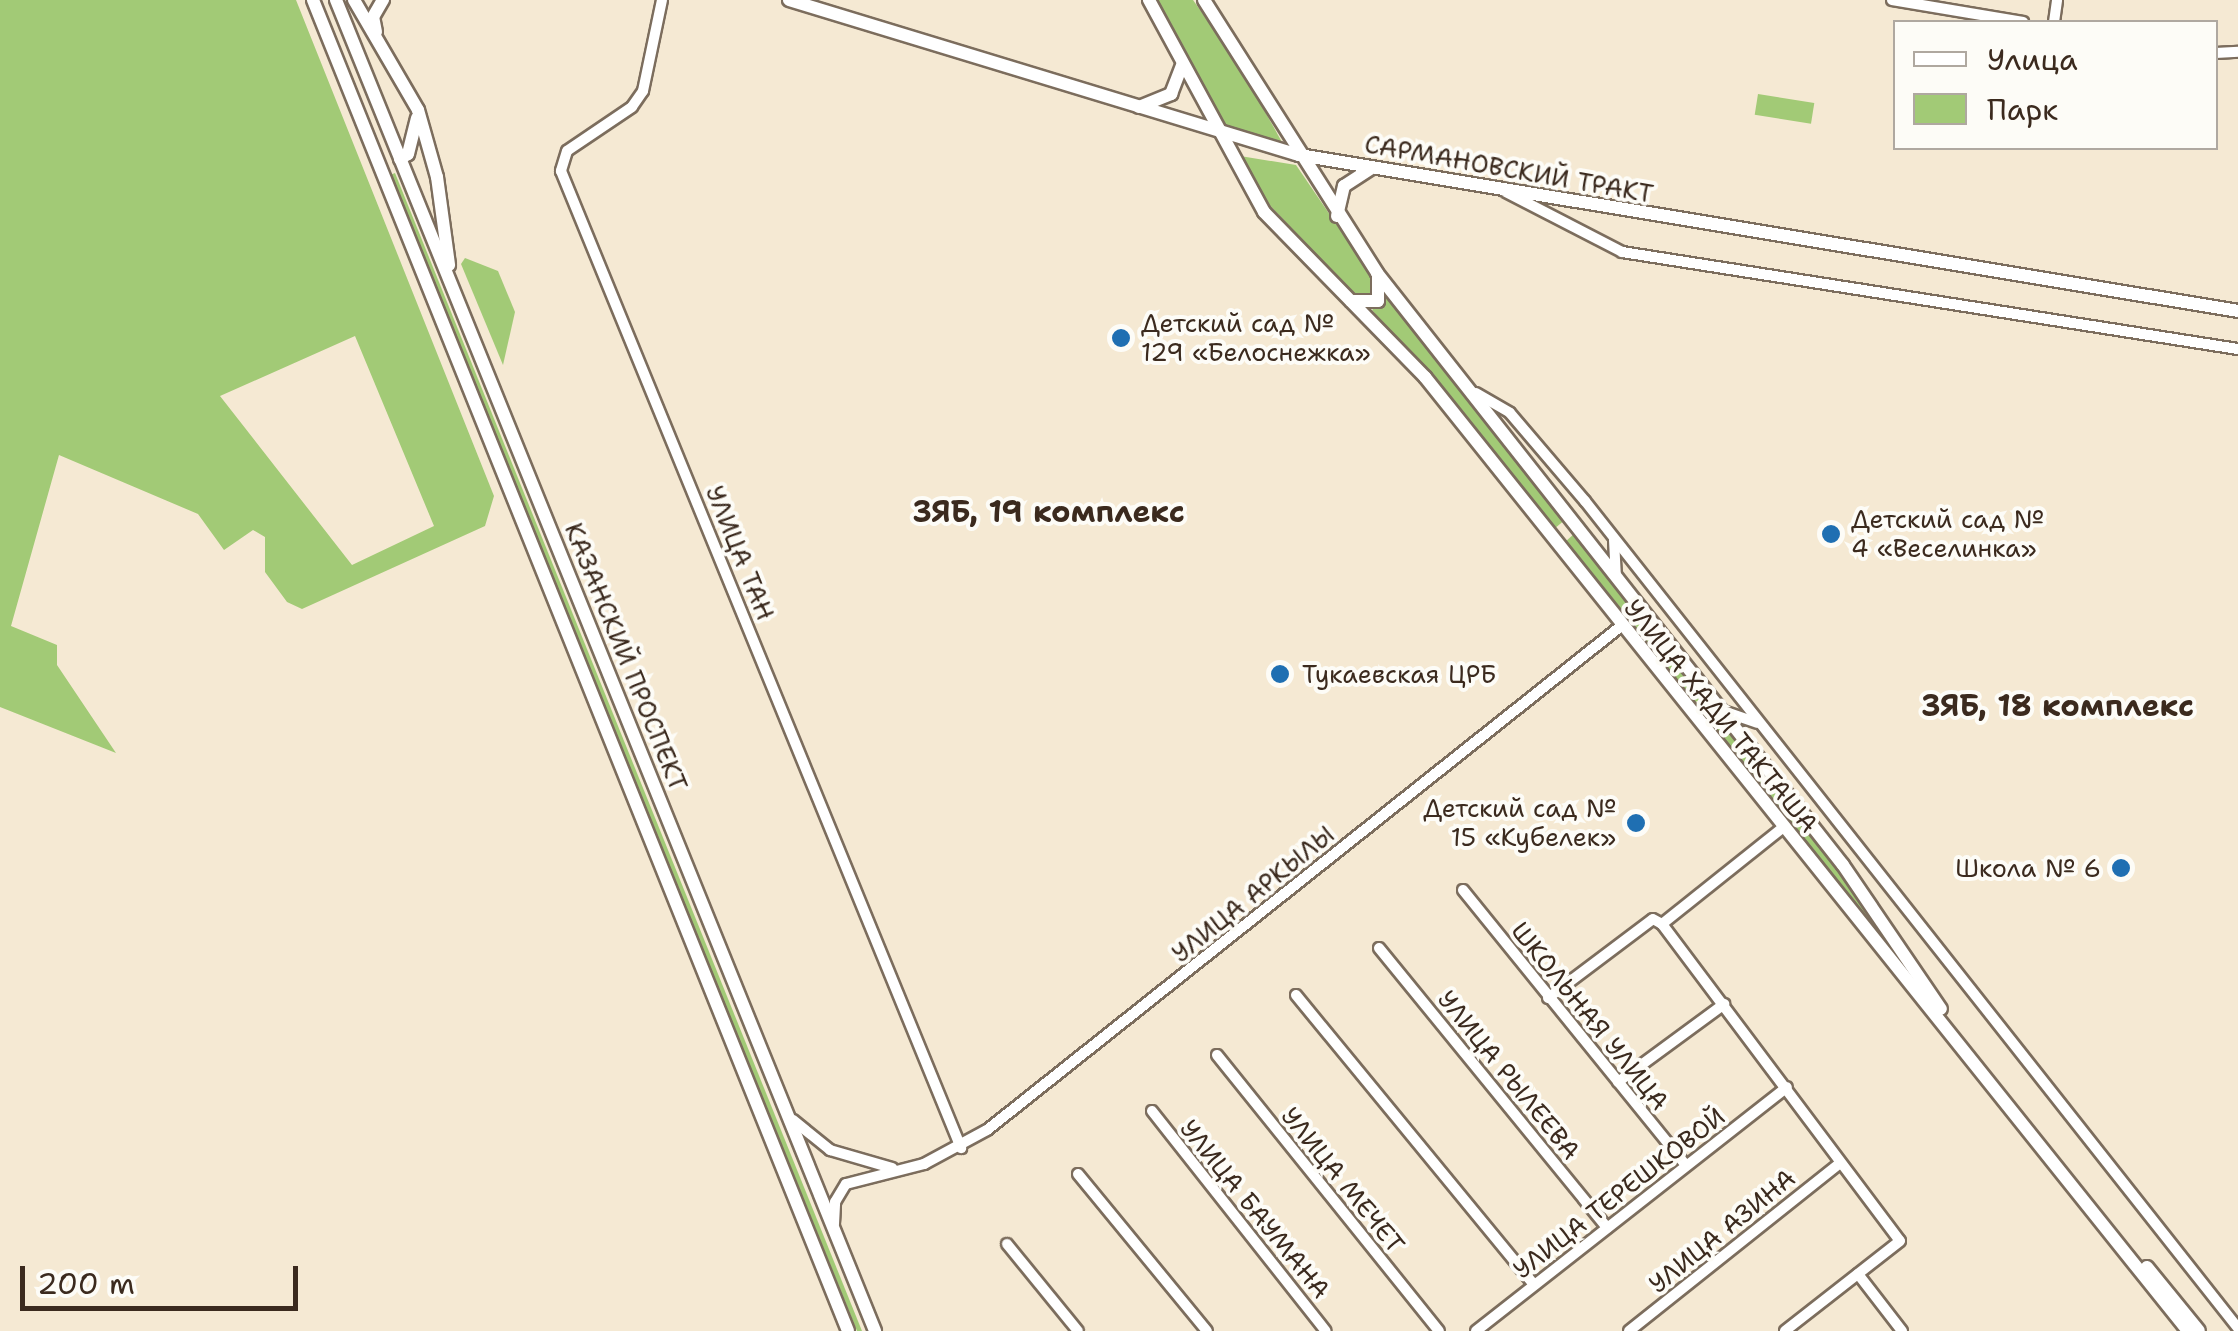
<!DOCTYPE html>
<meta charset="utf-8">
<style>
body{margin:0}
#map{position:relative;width:2238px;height:1331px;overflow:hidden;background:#f5e9d3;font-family:"Shantell Sans",sans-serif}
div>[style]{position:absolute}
.green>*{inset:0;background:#a2ca76;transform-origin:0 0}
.roads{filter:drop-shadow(2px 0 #7c6d5d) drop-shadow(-2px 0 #7c6d5d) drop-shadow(0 2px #7c6d5d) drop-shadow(0 -2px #7c6d5d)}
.minor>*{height:10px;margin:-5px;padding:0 5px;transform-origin:5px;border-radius:5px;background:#fff}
.major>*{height:12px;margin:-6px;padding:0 6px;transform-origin:6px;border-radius:6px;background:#fff}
.dots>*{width:28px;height:28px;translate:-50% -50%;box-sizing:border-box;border:5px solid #fdfcf7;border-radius:50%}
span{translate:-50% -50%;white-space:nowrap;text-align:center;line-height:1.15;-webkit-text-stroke:8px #fdfcf7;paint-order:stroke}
.street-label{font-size:25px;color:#3b2a1e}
.poi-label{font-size:25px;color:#3b2a1e}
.left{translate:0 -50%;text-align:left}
.right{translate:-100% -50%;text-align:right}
.quarter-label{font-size:30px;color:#3b2a1e;font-weight:700}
.legend{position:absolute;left:1893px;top:20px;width:325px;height:130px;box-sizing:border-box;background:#fdfcf7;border:2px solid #afa8a0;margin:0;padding:12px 18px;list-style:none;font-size:30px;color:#3b2a1e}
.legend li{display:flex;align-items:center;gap:20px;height:50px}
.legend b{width:50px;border:2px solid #afa8a0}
.scale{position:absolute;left:20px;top:1266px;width:278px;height:45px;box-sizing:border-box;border:5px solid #3b2a1e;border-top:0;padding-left:12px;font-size:30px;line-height:35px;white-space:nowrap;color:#3b2a1e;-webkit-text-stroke:8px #fdfcf7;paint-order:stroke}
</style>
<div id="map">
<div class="green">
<i style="clip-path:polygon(evenodd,0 0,296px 0,494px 496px,485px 526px,302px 609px,287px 602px,265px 572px,265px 537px,253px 530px,224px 550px,198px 514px,59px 455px,11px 626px,57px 645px,57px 665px,116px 753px,0 707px,0 0,355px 336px,434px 526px,352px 565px,220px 396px,355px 336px)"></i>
<i style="clip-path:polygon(1154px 0,1193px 0,1237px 61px,1283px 144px,1218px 124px)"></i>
<i style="left:1758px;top:94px;width:57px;height:21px;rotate:9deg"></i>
<i style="clip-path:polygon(1234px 155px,1296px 165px,1373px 278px,1374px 293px,1360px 297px,1350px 290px,1259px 194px)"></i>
<i style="clip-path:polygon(395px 173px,862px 1331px,857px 1331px,390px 175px)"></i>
<i style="clip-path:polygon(465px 258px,498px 271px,515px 312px,503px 365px,461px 264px)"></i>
<i style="clip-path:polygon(1388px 296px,1566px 519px,1554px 529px,1372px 310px)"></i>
<i style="clip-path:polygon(1575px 533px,1702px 693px,1700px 700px,1693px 703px,1565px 542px)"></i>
<i style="clip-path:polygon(1710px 704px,1834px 860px,1926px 995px,1698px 713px)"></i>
</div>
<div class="roads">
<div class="minor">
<i style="left:662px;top:0;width:93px;rotate:101.8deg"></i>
<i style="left:643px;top:91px;width:19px;rotate:125deg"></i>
<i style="left:632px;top:107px;width:78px;rotate:145.9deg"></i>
<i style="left:567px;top:151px;width:21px;rotate:107deg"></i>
<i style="left:561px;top:171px;width:1056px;rotate:67.73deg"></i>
<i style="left:1892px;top:0;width:133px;rotate:9.5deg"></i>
<i style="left:2054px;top:22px;width:22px;rotate:-82deg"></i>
<i style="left:2216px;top:53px;width:22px;rotate:-3deg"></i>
<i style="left:1506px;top:192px;width:131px;rotate:27.3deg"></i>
<i style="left:1622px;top:252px;width:624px;rotate:8.95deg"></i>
<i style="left:1476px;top:393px;width:39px;rotate:30deg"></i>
<i style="left:1510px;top:413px;width:116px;rotate:49.6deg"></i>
<i style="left:1585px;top:501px;width:1054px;rotate:51.71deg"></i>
<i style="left:1614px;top:540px;width:34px;rotate:87deg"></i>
<i style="left:1723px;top:711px;width:36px;rotate:19deg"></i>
<i style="left:1463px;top:890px;width:354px;rotate:51deg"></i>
<i style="left:1662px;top:924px;width:152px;rotate:-38.6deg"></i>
<i style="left:1379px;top:948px;width:361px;rotate:50.8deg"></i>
<i style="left:1296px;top:995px;width:375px;rotate:50.6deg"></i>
<i style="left:1548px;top:998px;width:131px;rotate:-37deg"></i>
<i style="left:1653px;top:919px;width:10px;rotate:29deg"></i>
<i style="left:1662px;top:924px;width:396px;rotate:53.1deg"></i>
<i style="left:1900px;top:1241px;width:146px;rotate:142deg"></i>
<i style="left:1217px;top:1055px;width:354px;rotate:51.2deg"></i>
<i style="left:1618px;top:1082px;width:132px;rotate:-36.3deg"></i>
<i style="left:1152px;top:1111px;width:280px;rotate:51.7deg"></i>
<i style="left:793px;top:1120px;width:48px;rotate:39deg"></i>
<i style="left:830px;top:1150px;width:65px;rotate:16.2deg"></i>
<i style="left:1078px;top:1174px;width:203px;rotate:50.6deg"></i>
<i style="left:834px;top:1224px;width:22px;rotate:-87deg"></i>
<i style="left:835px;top:1202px;width:21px;rotate:-59deg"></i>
<i style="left:846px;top:1184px;width:81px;rotate:-14.4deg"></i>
<i style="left:924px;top:1164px;width:72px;rotate:-28.4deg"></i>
<i style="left:987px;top:1130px;width:810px;rotate:-38.48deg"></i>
<i style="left:1007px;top:1244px;width:112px;rotate:50.8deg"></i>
<i style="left:1858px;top:1274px;width:72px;rotate:52.3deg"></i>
<i style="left:1476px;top:1331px;width:395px;rotate:-38.1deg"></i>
<i style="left:1629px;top:1331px;width:270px;rotate:-38.5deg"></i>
</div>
<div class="major">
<i style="left:313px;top:0;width:1434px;rotate:68.1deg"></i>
<i style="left:336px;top:0;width:1436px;rotate:67.95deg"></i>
<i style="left:354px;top:0;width:127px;rotate:59.8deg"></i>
<i style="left:418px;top:110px;width:70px;rotate:74.2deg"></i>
<i style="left:437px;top:177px;width:89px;rotate:82.2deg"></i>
<i style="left:789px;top:0;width:533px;rotate:16.91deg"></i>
<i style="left:1299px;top:155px;width:952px;rotate:9.43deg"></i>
<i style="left:1149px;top:0;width:241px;rotate:61.5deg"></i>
<i style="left:1264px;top:212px;width:231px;rotate:45.7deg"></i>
<i style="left:1425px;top:377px;width:1222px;rotate:51.35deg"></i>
<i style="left:1204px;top:0;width:323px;rotate:57.6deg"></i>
<i style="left:1377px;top:273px;width:753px;rotate:51.79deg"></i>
<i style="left:1843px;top:865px;width:174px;rotate:55.8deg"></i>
<i style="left:376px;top:32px;width:15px;rotate:-101deg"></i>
<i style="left:373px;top:17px;width:20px;rotate:-60deg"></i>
<i style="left:1139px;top:107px;width:35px;rotate:-22deg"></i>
<i style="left:1171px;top:94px;width:31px;rotate:-69deg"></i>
<i style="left:400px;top:159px;width:9px;rotate:-32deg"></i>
<i style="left:408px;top:154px;width:37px;rotate:-76deg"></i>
<i style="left:1337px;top:216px;width:31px;rotate:-77deg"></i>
<i style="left:1344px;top:186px;width:33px;rotate:-33deg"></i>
<i style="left:1351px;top:301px;width:27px"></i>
<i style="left:1378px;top:301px;width:25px;rotate:-90deg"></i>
<i style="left:2147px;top:1267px;width:82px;rotate:50.9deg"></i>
</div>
</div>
<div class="dots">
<i style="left:1121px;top:338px;background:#1f6fb2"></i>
<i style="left:1831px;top:534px;background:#1f6fb2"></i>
<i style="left:1280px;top:674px;background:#1f6fb2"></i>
<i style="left:1636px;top:823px;background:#1f6fb2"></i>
<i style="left:2121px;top:868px;background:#1f6fb2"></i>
</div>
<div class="street-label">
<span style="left:1509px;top:169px;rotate:10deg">САРМАНОВСКИЙ ТРАКТ</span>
<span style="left:740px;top:553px;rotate:68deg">УЛИЦА ТАН</span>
<span style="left:626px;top:657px;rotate:68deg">КАЗАНСКИЙ ПРОСПЕКТ</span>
<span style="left:1721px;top:716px;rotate:51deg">УЛИЦА ХАДИ ТАКТАША</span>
<span style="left:1253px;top:894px;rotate:-39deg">УЛИЦА АРКЫЛЫ</span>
<span style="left:1590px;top:1016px;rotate:51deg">ШКОЛЬНАЯ УЛИЦА</span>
<span style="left:1509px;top:1075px;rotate:51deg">УЛИЦА РЫЛЕЕВА</span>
<span style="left:1343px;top:1180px;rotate:51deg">УЛИЦА МЕЧЕТ</span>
<span style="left:1619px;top:1193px;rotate:-38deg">УЛИЦА ТЕРЕШКОВОЙ</span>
<span style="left:1255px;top:1209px;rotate:51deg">УЛИЦА БАУМАНА</span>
<span style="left:1722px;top:1231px;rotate:-39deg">УЛИЦА АЗИНА</span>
</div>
<div class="poi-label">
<span class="left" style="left:1141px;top:338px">Детский сад №<br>129 «Белоснежка»</span>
<span class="left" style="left:1851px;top:534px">Детский сад №<br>4 «Веселинка»</span>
<span class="left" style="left:1302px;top:674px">Тукаевская ЦРБ</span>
<span class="right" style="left:1616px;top:823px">Детский сад №<br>15 «Кубелек»</span>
<span class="right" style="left:2101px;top:868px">Школа № 6</span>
</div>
<div class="quarter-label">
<span style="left:1049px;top:512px">ЗЯБ, 19 комплекс</span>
<span style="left:2058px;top:706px">ЗЯБ, 18 комплекс</span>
</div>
<ul class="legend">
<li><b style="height:12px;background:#fff"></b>Улица</li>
<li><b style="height:28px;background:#a2ca76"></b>Парк</li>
</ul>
<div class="scale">200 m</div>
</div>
